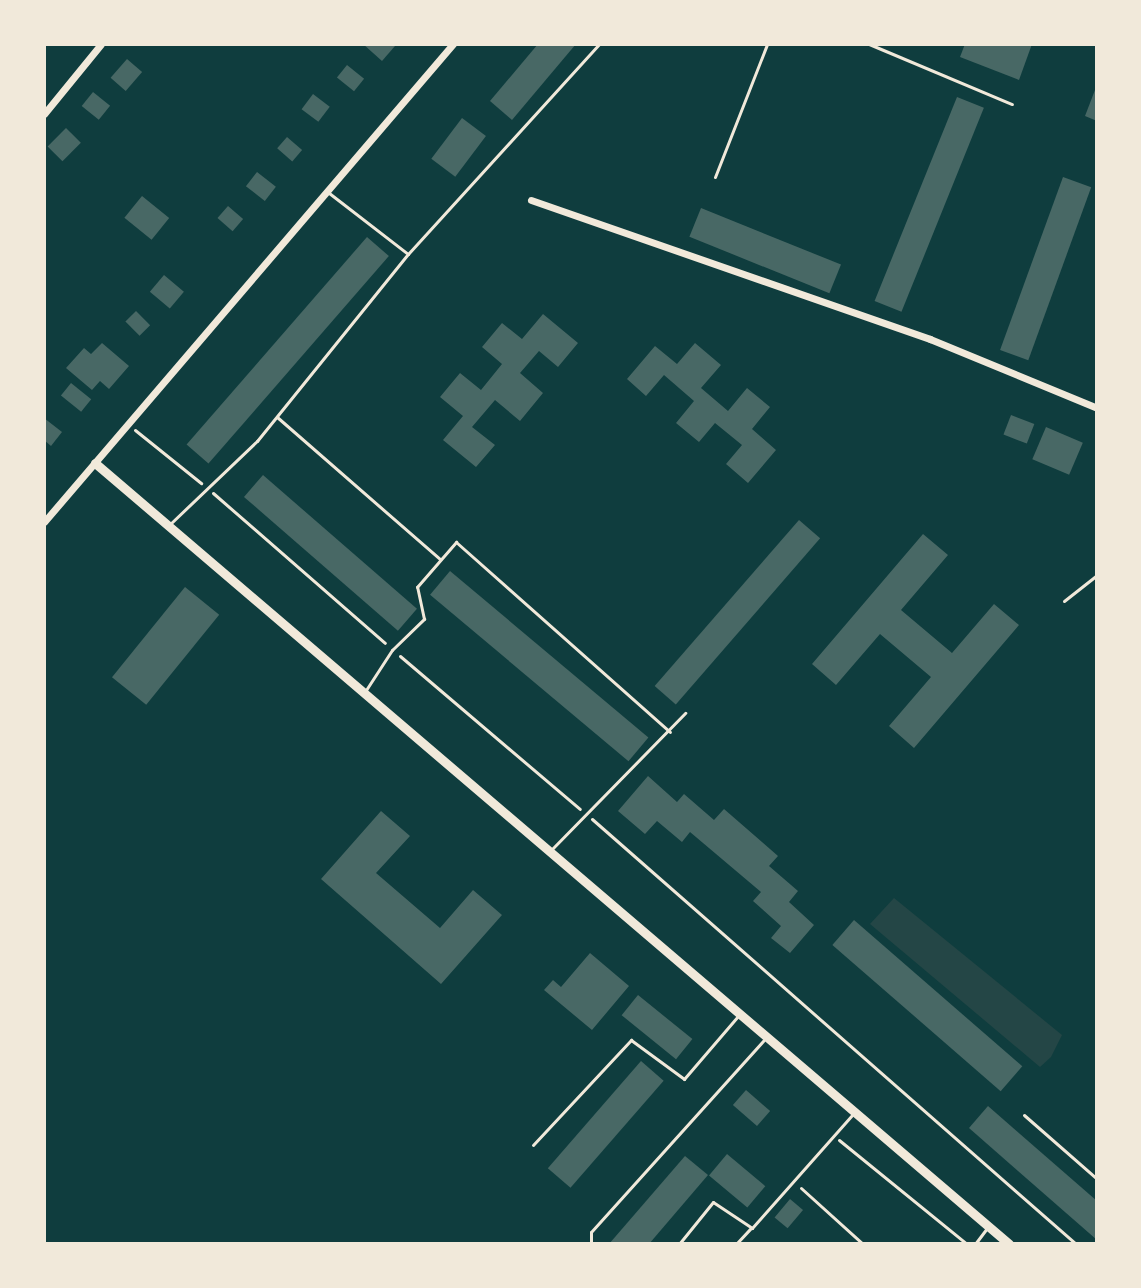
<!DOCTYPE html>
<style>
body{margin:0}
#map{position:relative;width:1141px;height:1288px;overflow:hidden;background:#0f3d3e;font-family:Ubuntu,sans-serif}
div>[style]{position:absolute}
.green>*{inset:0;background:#244646}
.building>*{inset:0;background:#486865;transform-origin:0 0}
.path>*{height:3px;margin:-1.5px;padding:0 1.5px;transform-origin:1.5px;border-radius:1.5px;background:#f1e9da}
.service>*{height:3px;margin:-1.5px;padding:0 1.5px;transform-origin:1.5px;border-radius:1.5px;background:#f1e9da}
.minor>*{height:7px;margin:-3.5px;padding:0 3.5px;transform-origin:3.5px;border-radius:3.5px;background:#f1e9da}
.tertiary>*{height:9px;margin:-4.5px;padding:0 4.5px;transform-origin:4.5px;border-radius:4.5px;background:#f1e9da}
span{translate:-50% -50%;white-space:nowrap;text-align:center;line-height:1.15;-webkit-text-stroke:8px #f1e9da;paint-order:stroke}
.frame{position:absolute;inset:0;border:46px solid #f1e9da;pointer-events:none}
</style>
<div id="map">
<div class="green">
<i style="clip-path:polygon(894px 898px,1062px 1035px,1051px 1057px,1040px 1067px,870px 924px)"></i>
</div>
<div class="building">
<i style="clip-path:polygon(363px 44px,392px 44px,395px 46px,382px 61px)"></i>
<i style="clip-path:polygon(538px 44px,576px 44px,512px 120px,490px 101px)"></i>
<i style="clip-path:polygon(965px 44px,1032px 44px,1019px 80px,960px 57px)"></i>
<i style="left:127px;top:59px;width:20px;height:25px;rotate:41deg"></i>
<i style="left:347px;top:65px;width:22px;height:16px;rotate:39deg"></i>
<i style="clip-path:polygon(1095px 90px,1097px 91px,1097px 121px,1085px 116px)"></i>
<i style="left:93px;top:92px;width:22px;height:18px;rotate:39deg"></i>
<i style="left:313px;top:94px;width:21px;height:19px;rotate:37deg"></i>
<i style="left:957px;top:97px;width:29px;height:220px;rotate:22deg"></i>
<i style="left:462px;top:118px;width:30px;height:51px;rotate:37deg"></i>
<i style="left:66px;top:128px;width:21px;height:26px;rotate:45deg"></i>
<i style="left:287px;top:137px;width:20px;height:15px;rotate:41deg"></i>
<i style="left:257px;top:172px;width:24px;height:18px;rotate:38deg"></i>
<i style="left:1063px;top:177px;width:30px;height:184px;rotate:20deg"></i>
<i style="left:142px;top:196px;width:35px;height:28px;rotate:39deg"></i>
<i style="left:228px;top:206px;width:20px;height:16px;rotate:41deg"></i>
<i style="left:701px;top:208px;width:151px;height:31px;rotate:22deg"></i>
<i style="left:367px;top:237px;width:29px;height:275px;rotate:41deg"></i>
<i style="left:164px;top:275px;width:26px;height:22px;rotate:40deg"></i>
<i style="left:136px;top:311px;width:20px;height:15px;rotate:45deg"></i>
<i style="clip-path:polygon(543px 314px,578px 343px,558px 367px,539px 351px,520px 373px,543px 393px,520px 421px,495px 400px,472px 427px,495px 445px,476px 467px,443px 440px,463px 416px,440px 397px,460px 373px,481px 390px,502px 364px,482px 347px,502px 323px,522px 339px)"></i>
<i style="clip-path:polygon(102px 343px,129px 366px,109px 389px,100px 381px,92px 390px,66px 368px,84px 348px,91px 354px)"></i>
<i style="clip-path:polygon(695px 343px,721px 365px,701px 388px,728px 411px,747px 388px,770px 407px,752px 429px,776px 450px,748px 483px,726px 464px,742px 445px,715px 423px,699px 442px,676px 423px,694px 401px,664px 375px,646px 396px,627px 379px,655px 346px,677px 364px)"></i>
<i style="left:71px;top:383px;width:26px;height:16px;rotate:39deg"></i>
<i style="left:1011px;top:415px;width:25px;height:21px;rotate:21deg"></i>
<i style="clip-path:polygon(44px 418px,62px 432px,51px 446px,44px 440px)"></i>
<i style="left:1046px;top:427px;width:40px;height:35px;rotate:23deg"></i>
<i style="left:263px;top:475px;width:204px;height:29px;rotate:41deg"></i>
<i style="left:799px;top:520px;width:28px;height:220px;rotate:41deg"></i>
<i style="clip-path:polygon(923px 534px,948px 555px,901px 610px,952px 653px,994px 604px,1019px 625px,914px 748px,889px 726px,931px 677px,880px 634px,836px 685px,812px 664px)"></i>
<i style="left:450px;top:571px;width:259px;height:31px;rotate:40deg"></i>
<i style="left:185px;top:587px;width:44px;height:116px;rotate:39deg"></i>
<i style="clip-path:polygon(648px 776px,677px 802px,684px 794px,714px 820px,724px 809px,778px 856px,769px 866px,798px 891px,789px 902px,814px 925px,790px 953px,771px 938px,781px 926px,753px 901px,761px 892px,690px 832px,682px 842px,657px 821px,645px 834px,618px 811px)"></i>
<i style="clip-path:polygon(381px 811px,410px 836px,376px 873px,440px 928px,473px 890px,502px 915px,441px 984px,321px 879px)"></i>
<i style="left:854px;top:920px;width:223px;height:33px;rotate:41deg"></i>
<i style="clip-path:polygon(590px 953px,629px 986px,592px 1030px,544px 990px,553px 980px,561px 987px)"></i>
<i style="left:638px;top:995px;width:70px;height:26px;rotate:39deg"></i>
<i style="left:641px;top:1061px;width:30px;height:142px;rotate:41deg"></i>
<i style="left:746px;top:1090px;width:32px;height:20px;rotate:41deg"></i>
<i style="clip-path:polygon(988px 1106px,1097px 1201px,1097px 1240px,969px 1128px)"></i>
<i style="left:727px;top:1154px;width:50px;height:28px;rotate:40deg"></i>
<i style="clip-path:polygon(685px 1156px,708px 1175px,649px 1244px,609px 1244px)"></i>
<i style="left:790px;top:1199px;width:17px;height:24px;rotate:40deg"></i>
</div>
<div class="path">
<i style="left:135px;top:430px;width:85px;rotate:38.8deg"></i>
<i style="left:213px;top:493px;width:228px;rotate:41.1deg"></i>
<i style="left:400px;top:656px;width:236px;rotate:40.4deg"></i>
<i style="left:592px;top:819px;width:644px;rotate:41.29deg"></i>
<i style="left:839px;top:1140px;width:165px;rotate:39.1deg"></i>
<i style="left:801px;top:1188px;width:84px;rotate:42.1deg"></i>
</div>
<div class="service">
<i style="left:869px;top:44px;width:155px;rotate:22.8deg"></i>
<i style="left:715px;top:177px;width:143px;rotate:-68.6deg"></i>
<i style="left:329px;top:193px;width:100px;rotate:37.7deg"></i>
<i style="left:408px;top:254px;width:284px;rotate:-47.7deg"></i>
<i style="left:277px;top:417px;width:216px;rotate:41.1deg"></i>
<i style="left:169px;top:525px;width:122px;rotate:-43.7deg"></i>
<i style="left:257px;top:441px;width:239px;rotate:-51.1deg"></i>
<i style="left:1064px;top:601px;width:42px;rotate:-38.2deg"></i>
<i style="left:366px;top:690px;width:48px;rotate:-57deg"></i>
<i style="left:392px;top:650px;width:45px;rotate:-44.1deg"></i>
<i style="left:424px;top:619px;width:33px;rotate:-102deg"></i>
<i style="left:417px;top:587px;width:60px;rotate:-49.1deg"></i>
<i style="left:456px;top:542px;width:286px;rotate:41.6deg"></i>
<i style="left:551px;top:850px;width:192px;rotate:-45.6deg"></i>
<i style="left:1024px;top:1115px;width:97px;rotate:41.2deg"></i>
<i style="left:533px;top:1145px;width:144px;rotate:-47deg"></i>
<i style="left:631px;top:1040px;width:66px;rotate:36.3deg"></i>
<i style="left:684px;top:1079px;width:83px;rotate:-49.4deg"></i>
<i style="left:591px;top:1244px;width:12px;rotate:-90deg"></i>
<i style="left:591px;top:1232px;width:258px;rotate:-48deg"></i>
<i style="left:679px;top:1244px;width:54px;rotate:-51deg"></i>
<i style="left:713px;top:1202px;width:47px;rotate:33.7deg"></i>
<i style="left:752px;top:1228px;width:151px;rotate:-48.5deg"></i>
<i style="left:736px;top:1244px;width:21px;rotate:-47deg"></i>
<i style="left:975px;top:1244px;width:20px;rotate:-53deg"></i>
</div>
<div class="minor">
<i style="left:44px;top:114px;width:90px;rotate:-50.8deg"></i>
<i style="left:531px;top:200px;width:423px;rotate:19.2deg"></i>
<i style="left:930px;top:339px;width:181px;rotate:22.4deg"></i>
<i style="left:44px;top:522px;width:629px;rotate:-49.45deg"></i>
</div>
<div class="tertiary">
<i style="left:95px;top:463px;width:1202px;rotate:40.51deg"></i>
</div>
<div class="frame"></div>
</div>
